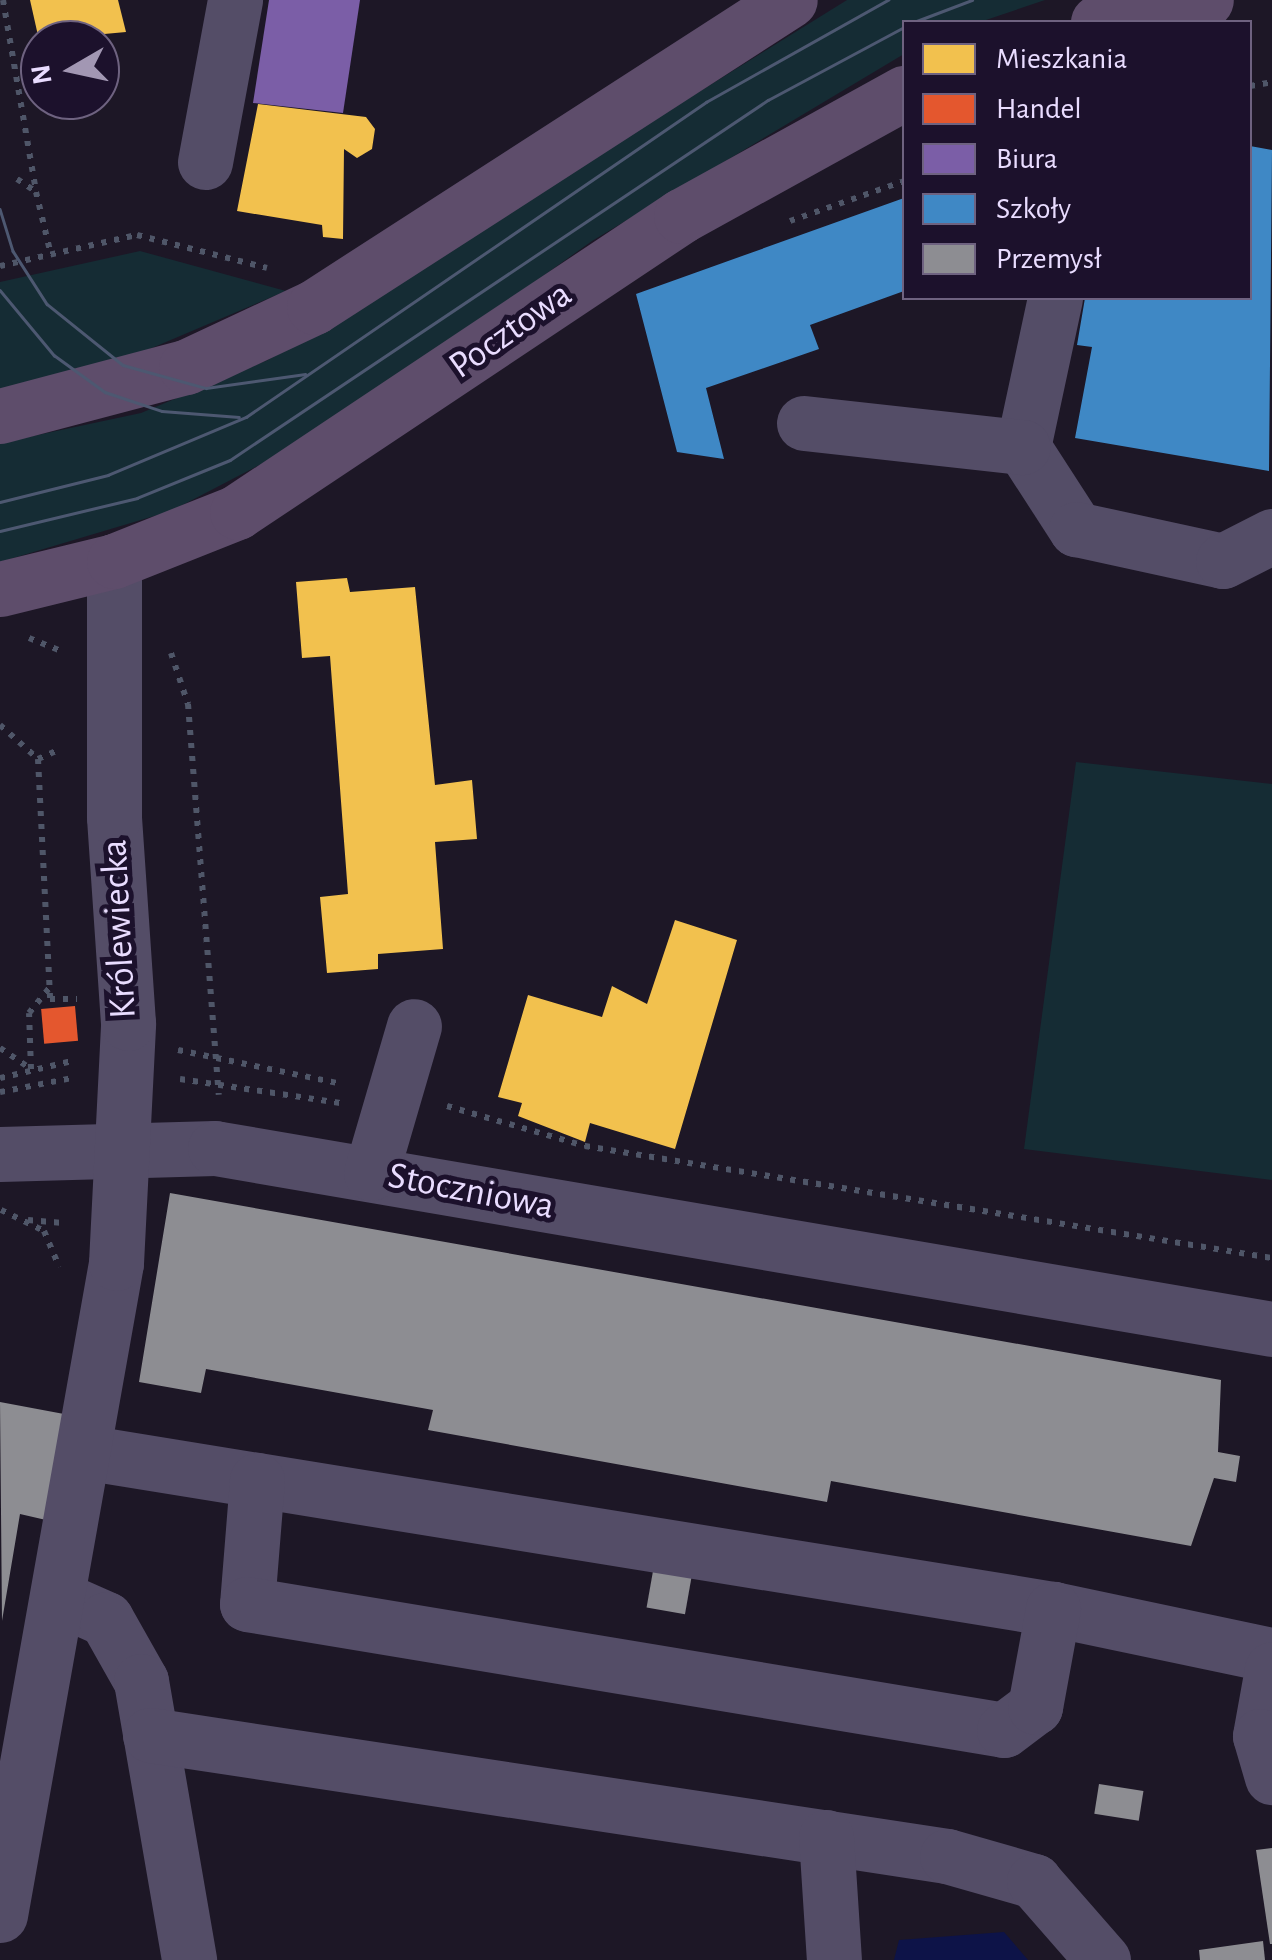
<!DOCTYPE html>
<meta charset="utf-8">
<style>
body{margin:0}
#map{position:relative;width:1272px;height:1960px;overflow:hidden;background:#1d1726;font-family:"Alegreya Sans",sans-serif}
div>[style]{position:absolute}
.green>*{inset:0;background:#152c34}
.water>*{inset:0;background:#0d1348}
.homes>*{inset:0;background:#f2c14e}
.shops>*{inset:0;background:#e4572e;transform-origin:0 0}
.offices>*{inset:0;background:#7b5ea7}
.schools>*{inset:0;background:#3f88c5}
.industry>*{inset:0;background:#8d8d92;transform-origin:0 0}
.path>*{height:6px;margin-top:-3px;transform-origin:0;background:repeating-linear-gradient(90deg,#4f5668 0 5px,transparent 0 13px)}
.minor>*{height:55px;margin:-27.5px;padding:0 27.5px;transform-origin:27.5px;border-radius:27.5px;background:#544d67}
.major>*{height:55px;margin:-27.5px;padding:0 27.5px;transform-origin:27.5px;border-radius:27.5px;background:#5e4d6b}
.tram>*{height:2.5px;margin:-1.25px;padding:0 1.25px;transform-origin:1.25px;border-radius:1.25px;background:#4d5871}
span{translate:-50% -50%;white-space:nowrap;text-align:center;line-height:1.15;-webkit-text-stroke:10px #1c112c;paint-order:stroke}
.street-label{font-size:38px;color:#e9dcff}
.legend{position:absolute;left:902px;top:20px;width:350px;height:280px;box-sizing:border-box;background:#1c112c;border:2px solid #6e6280;margin:0;padding:12px 18px;list-style:none;font-size:30px;color:#e9dcff}
.legend li{display:flex;align-items:center;gap:20px;height:50px}
.legend b{width:50px;border:2px solid #6e6280}
.north{position:absolute;left:20px;top:20px;width:100px;height:100px;box-sizing:border-box;background:#1c112c;border:2px solid #6e6280;border-radius:50%;rotate:261deg;font-size:28px;font-weight:700;line-height:40px;text-align:center;color:#e9dcff}
.north::after{content:'';display:block;margin:auto;width:35px;height:45px;background:#a297b3;clip-path:polygon(50% 0,100% 100%,50% 72%,0 100%)}
</style>
<div id="map">
<div class="green">
<i style="clip-path:polygon(847px 0,1045px 0,980px 22px,904px 22px,904px 54px,592px 241px,330px 428px,171px 511px,0 562px,0 443px,141px 413px,268px 360px)"></i>
<i style="clip-path:polygon(140px 251px,286px 291px,126px 359px,0 391px,0 282px)"></i>
<i style="clip-path:polygon(1076px 762px,1272px 784px,1272px 1180px,1024px 1149px)"></i>
</div>
<div class="water">
<i style="clip-path:polygon(1004px 1932px,1028px 1960px,894px 1960px,899px 1940px)"></i>
</div>
<div class="homes">
<i style="clip-path:polygon(30px 0,118px 0,126px 32px,39px 40px)"></i>
<i style="clip-path:polygon(258px 104px,366px 117px,375px 129px,372px 149px,357px 158px,344px 149px,343px 239px,323px 237px,322px 225px,237px 211px)"></i>
<i style="clip-path:polygon(347px 578px,350px 592px,415px 587px,435px 785px,472px 780px,477px 839px,435px 842px,443px 949px,378px 954px,378px 969px,327px 973px,320px 897px,348px 894px,330px 656px,302px 658px,296px 582px)"></i>
<i style="clip-path:polygon(675px 920px,737px 940px,675px 1149px,590px 1123px,585px 1142px,518px 1116px,522px 1103px,498px 1097px,528px 995px,602px 1017px,612px 986px,647px 1004px)"></i>
</div>
<div class="shops">
<i style="left:75px;top:1006px;width:35px;height:34px;rotate:85deg"></i>
</div>
<div class="offices">
<i style="clip-path:polygon(269px 0,360px 0,343px 113px,253px 103px)"></i>
</div>
<div class="schools">
<i style="clip-path:polygon(1250px 146px,1272px 150px,1269px 471px,1075px 438px,1092px 347px,1077px 345px,1085px 298px,1250px 298px)"></i>
<i style="clip-path:polygon(904px 198px,904px 291px,810px 325px,819px 349px,706px 388px,724px 459px,677px 452px,636px 294px)"></i>
</div>
<div class="industry">
<i style="clip-path:polygon(170px 1193px,1221px 1380px,1218px 1452px,1240px 1456px,1236px 1482px,1214px 1478px,1191px 1546px,831px 1481px,827px 1502px,428px 1430px,433px 1410px,206px 1369px,201px 1393px,139px 1382px)"></i>
<i style="clip-path:polygon(0 1402px,64px 1414px,46px 1520px,20px 1514px,2px 1621px)"></i>
<i style="left:653px;top:1571px;width:39px;height:37px;rotate:10deg"></i>
<i style="left:1099px;top:1784px;width:45px;height:30px;rotate:9deg"></i>
<i style="clip-path:polygon(1272px 1848px,1272px 1944px,1270px 1944px,1256px 1850px)"></i>
<i style="clip-path:polygon(1263px 1941px,1265px 1960px,1200px 1960px,1199px 1950px)"></i>
</div>
<div class="path">
<i style="left:3px;top:0;width:195px;rotate:80.2deg"></i>
<i style="left:1250px;top:86px;width:22px;rotate:-10deg"></i>
<i style="left:17px;top:179px;width:23px;rotate:34deg"></i>
<i style="left:36px;top:192px;width:65px;rotate:76.6deg"></i>
<i style="left:790px;top:221px;width:121px;rotate:-19.3deg"></i>
<i style="left:0;top:266px;width:140px;rotate:-12.8deg"></i>
<i style="left:137px;top:235px;width:134px;rotate:14.2deg"></i>
<i style="left:29px;top:638px;width:38px;rotate:22deg"></i>
<i style="left:171px;top:653px;width:54px;rotate:71.6deg"></i>
<i style="left:188px;top:704px;width:392px;rotate:85.5deg"></i>
<i style="left:0;top:725px;width:51px;rotate:41.8deg"></i>
<i style="left:38px;top:759px;width:240px;rotate:87.1deg"></i>
<i style="left:50px;top:999px;width:27px"></i>
<i style="left:38px;top:759px;width:24px;rotate:-24deg"></i>
<i style="left:0;top:1048px;width:37px;rotate:34deg"></i>
<i style="left:178px;top:1050px;width:167px;rotate:11.7deg"></i>
<i style="left:31px;top:1069px;width:56px;rotate:-92deg"></i>
<i style="left:29px;top:1013px;width:32px;rotate:-51deg"></i>
<i style="left:0;top:1078px;width:74px;rotate:-13.3deg"></i>
<i style="left:180px;top:1079px;width:162px;rotate:8.5deg"></i>
<i style="left:0;top:1092px;width:73px;rotate:-11deg"></i>
<i style="left:447px;top:1106px;width:144px;rotate:16.2deg"></i>
<i style="left:585px;top:1146px;width:696px;rotate:9.26deg"></i>
<i style="left:1px;top:1210px;width:48px;rotate:26deg"></i>
<i style="left:44px;top:1231px;width:39px;rotate:67deg"></i>
<i style="left:28px;top:1220px;width:38px;rotate:5deg"></i>
</div>
<div class="minor">
<i style="left:205px;top:162px;width:165px;rotate:-79.5deg"></i>
<i style="left:1055px;top:298px;width:152px;rotate:102.1deg"></i>
<i style="left:1023px;top:447px;width:98px;rotate:57.1deg"></i>
<i style="left:1076px;top:529px;width:150px;rotate:12.3deg"></i>
<i style="left:1223px;top:561px;width:55px;rotate:-27deg"></i>
<i style="left:804px;top:423px;width:220px;rotate:6.3deg"></i>
<i style="left:0;top:1154px;width:215px;rotate:-1.6deg"></i>
<i style="left:215px;top:1148px;width:1072px;rotate:9.72deg"></i>
<i style="left:371px;top:1173px;width:153px;rotate:-73.7deg"></i>
<i style="left:90px;top:1453px;width:976px;rotate:9.2deg"></i>
<i style="left:1053px;top:1609px;width:224px;rotate:11.9deg"></i>
<i style="left:257px;top:1480px;width:124px;rotate:94.6deg"></i>
<i style="left:247px;top:1604px;width:767px;rotate:9.45deg"></i>
<i style="left:1004px;top:1730px;width:39px;rotate:-37deg"></i>
<i style="left:1035px;top:1707px;width:100px;rotate:-79.6deg"></i>
<i style="left:63px;top:1600px;width:47px;rotate:23.8deg"></i>
<i style="left:106px;top:1619px;width:71px;rotate:60.6deg"></i>
<i style="left:141px;top:1681px;width:283px;rotate:80.2deg"></i>
<i style="left:1272px;top:1669px;width:68px;rotate:100.2deg"></i>
<i style="left:1260px;top:1736px;width:43px;rotate:73.7deg"></i>
<i style="left:150px;top:1735px;width:806px;rotate:8.63deg"></i>
<i style="left:947px;top:1856px;width:91px;rotate:16deg"></i>
<i style="left:1034px;top:1881px;width:105px;rotate:48.9deg"></i>
<i style="left:826px;top:1837px;width:123px;rotate:86.3deg"></i>
<i style="left:0;top:1915px;width:662px;rotate:-79.91deg"></i>
<i style="left:116px;top:1263px;width:240px;rotate:-87.1deg"></i>
<i style="left:128px;top:1023px;width:206px;rotate:-93.9deg"></i>
<i style="left:114px;top:817px;width:256px;rotate:-90deg"></i>
</div>
<div class="major">
<i style="left:1098px;top:22px;width:110px;rotate:-11.5deg"></i>
<i style="left:0;top:416px;width:192px;rotate:-14.8deg"></i>
<i style="left:186px;top:367px;width:141px;rotate:-25.1deg"></i>
<i style="left:314px;top:307px;width:566px;rotate:-32.82deg"></i>
<i style="left:0;top:589px;width:117px;rotate:-13.8deg"></i>
<i style="left:114px;top:561px;width:132px;rotate:-21.7deg"></i>
<i style="left:237px;top:512px;width:534px;rotate:-33.69deg"></i>
<i style="left:681px;top:216px;width:255px;rotate:-28.9deg"></i>
</div>
<div class="tram">
<i style="left:914px;top:22px;width:62px;rotate:-20.8deg"></i>
<i style="left:0;top:209px;width:44px;rotate:72.8deg"></i>
<i style="left:13px;top:251px;width:63px;rotate:57.3deg"></i>
<i style="left:47px;top:304px;width:97px;rotate:38.8deg"></i>
<i style="left:123px;top:365px;width:86px;rotate:15.5deg"></i>
<i style="left:206px;top:388px;width:100px;rotate:-8deg"></i>
<i style="left:0;top:290px;width:85px;rotate:50.3deg"></i>
<i style="left:54px;top:355px;width:63px;rotate:36deg"></i>
<i style="left:105px;top:392px;width:60px;rotate:18.4deg"></i>
<i style="left:162px;top:411px;width:77px;rotate:4.5deg"></i>
<i style="left:0;top:502px;width:111px;rotate:-14deg"></i>
<i style="left:108px;top:475px;width:150px;rotate:-22.8deg"></i>
<i style="left:246px;top:417px;width:558px;rotate:-34.4deg"></i>
<i style="left:706px;top:102px;width:209px;rotate:-29.3deg"></i>
<i style="left:0;top:531px;width:141px;rotate:-13.5deg"></i>
<i style="left:137px;top:498px;width:100px;rotate:-22.2deg"></i>
<i style="left:230px;top:460px;width:647px;rotate:-33.79deg"></i>
<i style="left:768px;top:100px;width:154px;rotate:-28.2deg"></i>
</div>
<div class="street-label">
<span style="left:511px;top:331px;rotate:-35deg">Pocztowa</span>
<span style="left:120px;top:929px;rotate:-93deg">Królewiecka</span>
<span style="left:471px;top:1192px;rotate:11deg">Stoczniowa</span>
</div>
<ul class="legend">
<li><b style="height:28px;background:#f2c14e"></b>Mieszkania</li>
<li><b style="height:28px;background:#e4572e"></b>Handel</li>
<li><b style="height:28px;background:#7b5ea7"></b>Biura</li>
<li><b style="height:28px;background:#3f88c5"></b>Szkoły</li>
<li><b style="height:28px;background:#8d8d92"></b>Przemysł</li>
</ul>
<div class="north">N</div>
</div>
